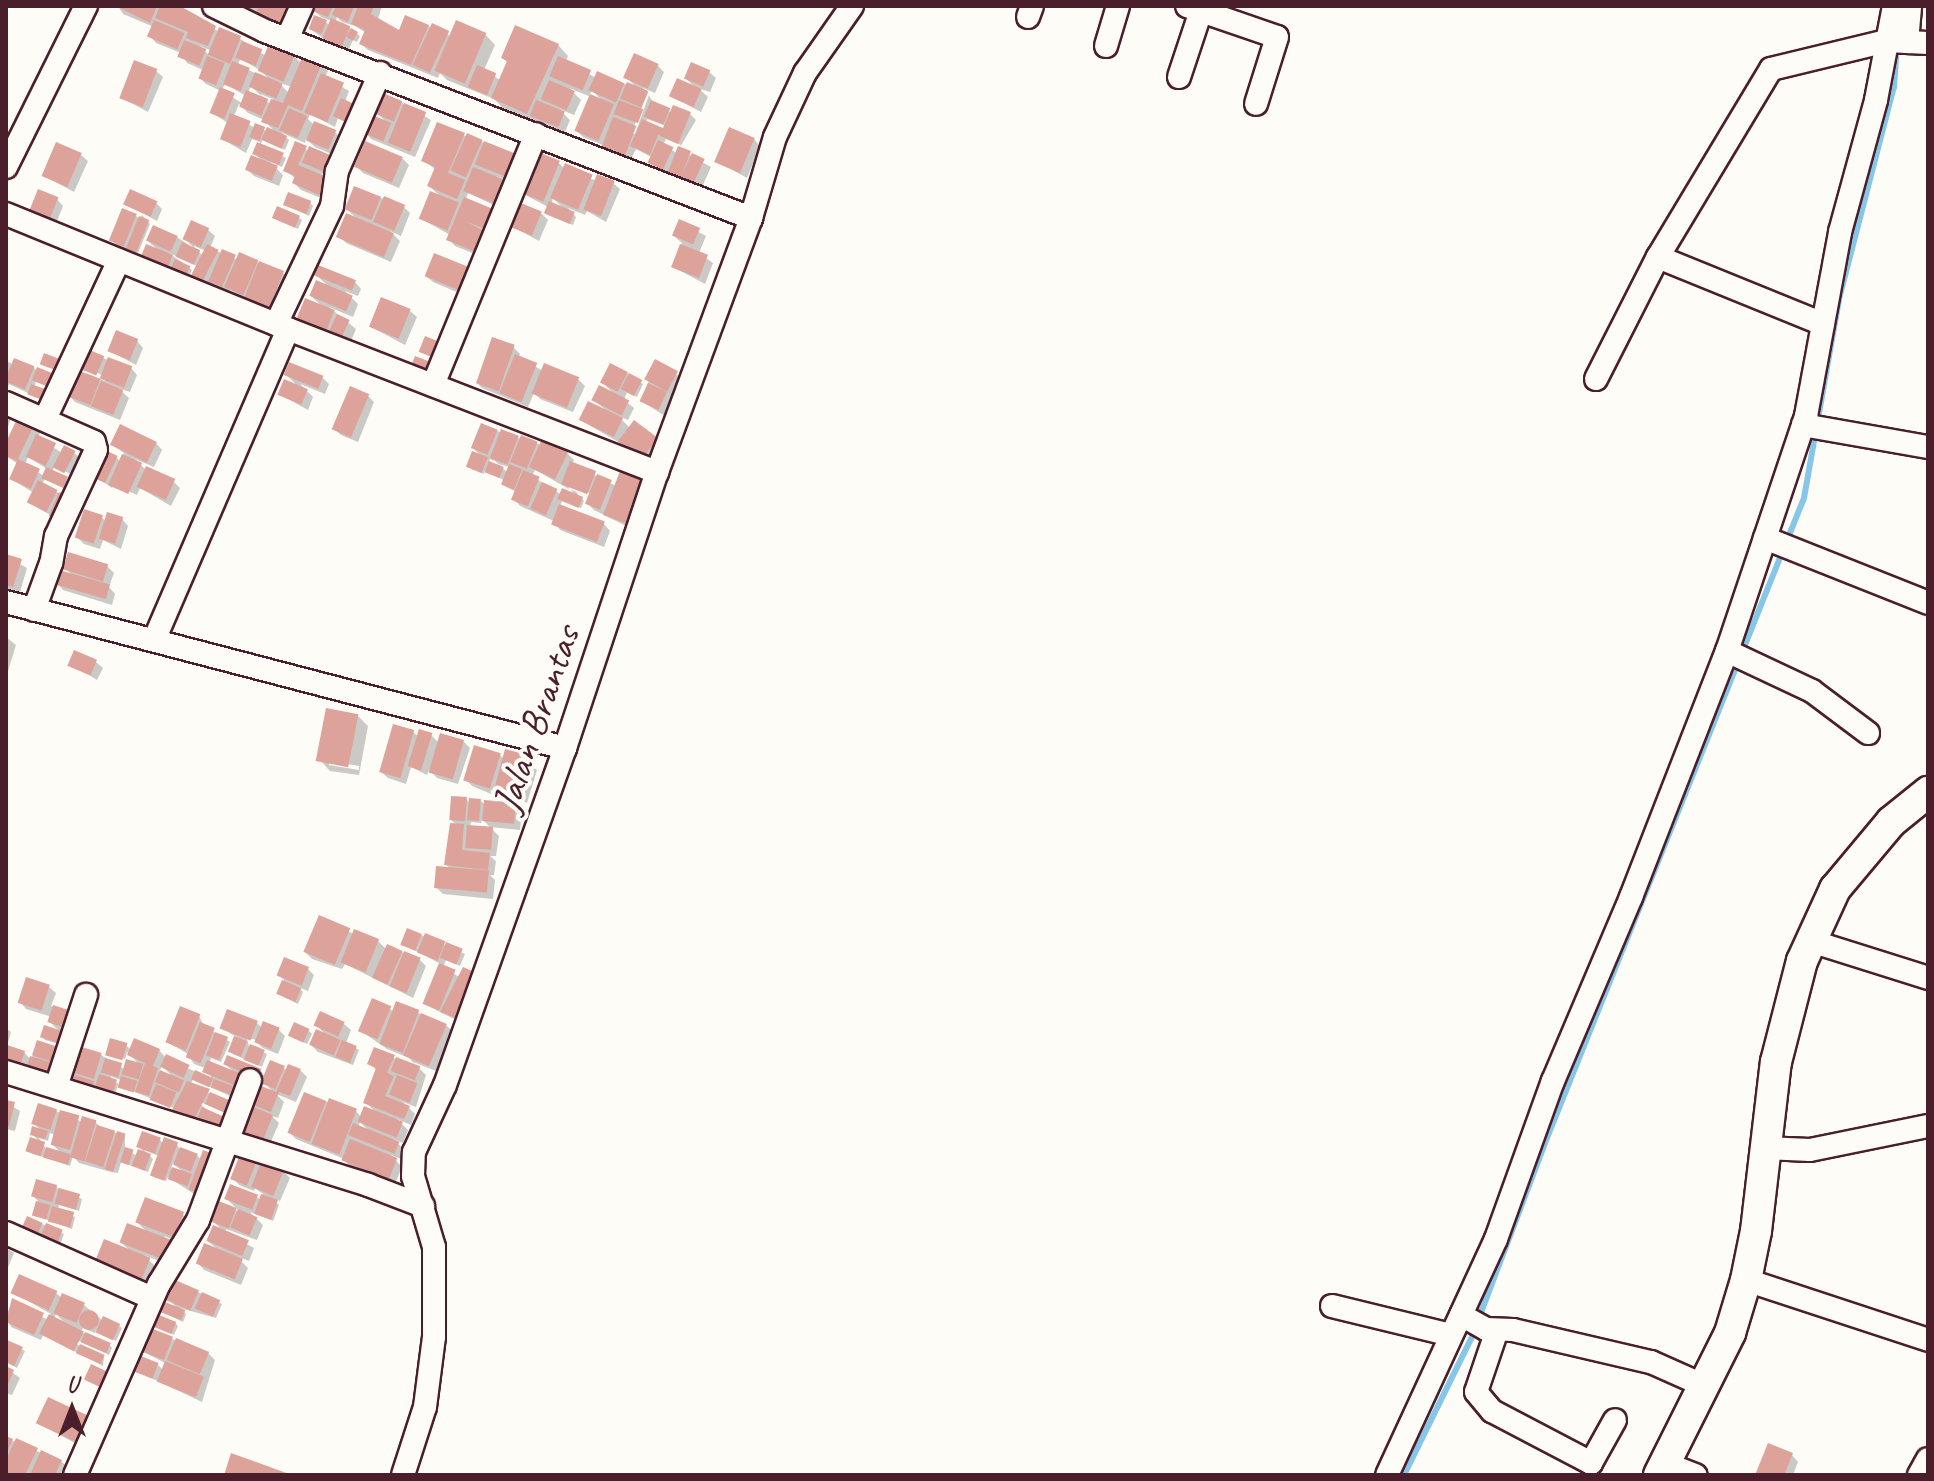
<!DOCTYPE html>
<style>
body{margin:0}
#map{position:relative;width:1934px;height:1481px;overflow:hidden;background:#fdfcf7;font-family:Caveat,sans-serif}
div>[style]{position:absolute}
.shadow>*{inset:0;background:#0003}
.stream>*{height:6px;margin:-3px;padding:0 3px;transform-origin:3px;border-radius:3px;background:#86c7e7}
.building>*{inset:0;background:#dda39b;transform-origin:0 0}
.round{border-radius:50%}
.roads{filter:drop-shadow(2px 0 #4a1f2b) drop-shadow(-2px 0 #4a1f2b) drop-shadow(0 2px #4a1f2b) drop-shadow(0 -2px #4a1f2b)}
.minor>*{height:22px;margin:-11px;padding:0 11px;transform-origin:11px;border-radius:11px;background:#fdfcf7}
.secondary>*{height:30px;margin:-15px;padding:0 15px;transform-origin:15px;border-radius:15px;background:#fdfcf7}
span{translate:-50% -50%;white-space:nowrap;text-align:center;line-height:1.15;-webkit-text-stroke:8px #fdfcf7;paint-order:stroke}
.street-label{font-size:40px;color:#4a1f2b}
.frame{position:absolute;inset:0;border:8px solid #4a1f2b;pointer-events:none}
.north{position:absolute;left:32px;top:1369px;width:80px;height:80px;-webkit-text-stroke:6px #fdfcf7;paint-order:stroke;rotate:0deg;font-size:22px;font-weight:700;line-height:32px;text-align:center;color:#4a1f2b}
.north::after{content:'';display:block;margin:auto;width:28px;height:36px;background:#4a1f2b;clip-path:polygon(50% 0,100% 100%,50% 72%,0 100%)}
</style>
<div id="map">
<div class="shadow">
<i style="clip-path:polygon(evenodd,118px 6px,172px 6px,220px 32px,239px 38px,266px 56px,294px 56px,302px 64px,321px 65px,328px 71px,325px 77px,349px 91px,345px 102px,361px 130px,338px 118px,335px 127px,310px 114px,308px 119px,314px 125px,335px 132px,341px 138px,334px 155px,315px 147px,306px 139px,305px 143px,282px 133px,289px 140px,285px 150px,263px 139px,260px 145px,286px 158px,282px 167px,270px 162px,283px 175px,279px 186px,254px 176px,247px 169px,264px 163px,255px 154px,260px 142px,252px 139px,246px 153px,222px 139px,228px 123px,212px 113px,221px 91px,206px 84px,200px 78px,203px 70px,187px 63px,181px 53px,156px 43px,150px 36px,154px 27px,123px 14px,118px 6px,200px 46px,212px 51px,210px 56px,200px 46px,118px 6px,240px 59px,260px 70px,270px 80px,238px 65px,240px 59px,118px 6px,278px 82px,292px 87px,289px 93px,278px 82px,118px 6px,225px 84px,246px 96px,243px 104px,222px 90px,225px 84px,118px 6px,251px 86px,265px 100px,248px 93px,251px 86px,118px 6px,260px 94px,273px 99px,271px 105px,260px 94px,118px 6px,239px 104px,248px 113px,264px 120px,276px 133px,255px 128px,234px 116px,239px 104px)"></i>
<i style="clip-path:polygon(236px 6px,279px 6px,290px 33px)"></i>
<i style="clip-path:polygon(evenodd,316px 6px,382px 6px,378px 19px,400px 33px,428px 26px,451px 36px,485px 34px,495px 45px,484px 70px,500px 80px,508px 63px,503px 58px,558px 45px,568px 56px,566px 61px,596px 78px,598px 74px,638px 89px,626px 77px,658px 66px,664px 72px,655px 93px,643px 88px,648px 93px,631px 133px,635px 134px,649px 95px,653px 103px,672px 113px,690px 114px,696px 120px,679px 149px,711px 167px,697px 198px,658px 169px,651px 163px,653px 158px,636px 149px,628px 165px,603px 145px,583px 137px,576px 130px,591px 97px,569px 88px,581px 100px,574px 115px,559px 109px,570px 120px,565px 132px,503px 108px,494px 99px,447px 80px,440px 73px,438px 78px,368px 50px,361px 44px,366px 33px,355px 26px,342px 22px,360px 36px,357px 42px,353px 40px,348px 51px,332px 44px,310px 29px,326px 22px,330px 26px,332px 21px,321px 17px,314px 10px,316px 6px,337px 17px,347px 27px,335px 22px,337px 17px,316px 6px,592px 90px,603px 102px,589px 96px,592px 90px,316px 6px,647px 119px,666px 126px,663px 132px,646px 123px,647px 119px,316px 6px,666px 139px,681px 145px,677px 153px,663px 145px,666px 139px)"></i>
<i style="clip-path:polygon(156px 71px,163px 77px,148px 112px,120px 97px)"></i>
<i style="clip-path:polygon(709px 72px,716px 78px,710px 92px,698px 88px,708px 97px,701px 112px,671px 96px,695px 88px,686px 78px)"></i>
<i style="clip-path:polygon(401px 102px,431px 120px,415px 157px,371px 139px,365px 132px,387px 123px,377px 113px)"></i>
<i style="clip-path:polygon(463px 135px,482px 141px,513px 183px,496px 176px,508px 188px,500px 208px,468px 193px,466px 199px,499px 217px,480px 256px,455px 246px,449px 239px,450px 235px,420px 218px,441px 197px,429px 186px,436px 170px,423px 160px)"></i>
<i style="clip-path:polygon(754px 139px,760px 146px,747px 178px,716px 161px)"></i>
<i style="clip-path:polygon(305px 148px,331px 178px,321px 173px,332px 185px,326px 200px,301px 190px,294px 183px,296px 179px,285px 170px)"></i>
<i style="clip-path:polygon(81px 155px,88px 161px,74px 192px,44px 176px)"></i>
<i style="clip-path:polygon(402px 158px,409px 165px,399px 188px,363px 173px,357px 167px)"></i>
<i style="clip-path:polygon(evenodd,559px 163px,565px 169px,597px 181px,613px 183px,620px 189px,606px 222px,587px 211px,585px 215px,568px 208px,576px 217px,573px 225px,545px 214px,548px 207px,518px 191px,559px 163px,553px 198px,566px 211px,551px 205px,553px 198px)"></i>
<i style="clip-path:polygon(355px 188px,404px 207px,410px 213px,401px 236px,390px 231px,400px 241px,391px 262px,346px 243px,339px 236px,358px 220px,346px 208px)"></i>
<i style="clip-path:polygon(57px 199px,63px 206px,53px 231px,35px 224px)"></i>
<i style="clip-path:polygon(155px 202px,162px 209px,157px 221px,126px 204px)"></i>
<i style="clip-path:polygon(310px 203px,313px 206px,309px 216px,286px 205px)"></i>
<i style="clip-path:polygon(541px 213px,548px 220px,539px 241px,506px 223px)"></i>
<i style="clip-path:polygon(142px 215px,150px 224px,138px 253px,118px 246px,111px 240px,136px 216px,140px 219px)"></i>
<i style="clip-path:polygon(275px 218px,299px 218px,302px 220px,298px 229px)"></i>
<i style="clip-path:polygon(680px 222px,706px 236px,699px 253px,713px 263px,705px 284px,673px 267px,682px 243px,674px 236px)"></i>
<i style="clip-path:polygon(evenodd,208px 230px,215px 236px,210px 248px,238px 260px,240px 255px,283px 273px,289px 279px,274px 316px,230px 290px,229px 292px,214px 284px,212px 288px,202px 283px,195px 277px,199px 267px,169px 253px,192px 270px,187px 281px,172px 279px,159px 251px,148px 241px,177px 237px,196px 250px,185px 239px,208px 230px,194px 246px,206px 251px,204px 257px,194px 247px,194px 246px)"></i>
<i style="clip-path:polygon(468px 269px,474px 275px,466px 296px,433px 282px,426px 276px)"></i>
<i style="clip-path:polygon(316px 275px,355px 282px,361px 289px,358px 296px,345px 291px,358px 304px,353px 317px,329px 307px,356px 329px,346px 353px,301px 334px,323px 307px,311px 296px,330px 288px)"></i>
<i style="clip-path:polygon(382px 299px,410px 311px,417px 317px,405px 345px,371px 327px)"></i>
<i style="clip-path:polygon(137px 341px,143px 348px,136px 365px,110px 351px)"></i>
<i style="clip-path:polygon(513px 347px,520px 354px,519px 357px,543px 371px,578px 379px,585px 386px,573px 412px,540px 399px,534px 393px,528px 407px,482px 388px,476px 382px)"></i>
<i style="clip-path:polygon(103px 358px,131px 368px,137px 375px,130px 392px,118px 388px,129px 398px,120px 420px,75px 402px,69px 395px,91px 378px,86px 373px,105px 381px,107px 377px,85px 368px,85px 372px,80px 366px)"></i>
<i style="clip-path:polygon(6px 360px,13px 365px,33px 367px,57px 391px,36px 382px,34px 387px,51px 404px,9px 384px,6px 391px)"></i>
<i style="clip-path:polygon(656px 362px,684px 379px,665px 416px,641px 401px)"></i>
<i style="clip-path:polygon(627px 373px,643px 384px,637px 397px,627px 392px,624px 400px,634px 408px,628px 420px,618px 416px,630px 428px,663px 446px,647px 465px,622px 444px,580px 420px,605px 410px,594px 399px,614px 394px,602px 382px)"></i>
<i style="clip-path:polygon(286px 374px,322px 377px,329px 384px,325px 394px,300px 384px,313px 397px,308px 410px,279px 394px,299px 388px)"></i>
<i style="clip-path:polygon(368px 396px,374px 402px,358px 442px,341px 435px,334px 429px)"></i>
<i style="clip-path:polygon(6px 412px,11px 417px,6px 434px)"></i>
<i style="clip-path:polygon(evenodd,33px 426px,40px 433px,38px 437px,62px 453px,65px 447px,81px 458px,76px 477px,55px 466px,52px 472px,69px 482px,66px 489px,45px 479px,42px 484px,60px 494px,50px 515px,29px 502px,34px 493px,11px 479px,18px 464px,6px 456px,6px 446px,33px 426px,28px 457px,47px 469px,44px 476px,25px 464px,28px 457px)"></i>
<i style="clip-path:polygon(evenodd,497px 431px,567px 453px,574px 460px,572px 464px,616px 486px,642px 482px,632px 529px,594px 510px,587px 503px,590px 498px,576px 492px,584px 501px,581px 508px,562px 501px,560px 506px,604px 524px,610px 531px,604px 547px,560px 530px,554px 521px,520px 506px,514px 499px,517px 492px,506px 487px,505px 481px,485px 470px,484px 474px,471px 469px,482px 457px,472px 447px,497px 431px,490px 459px,495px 461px,503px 468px,489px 463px,490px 459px,497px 431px,498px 464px,510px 467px,508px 473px,498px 464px,497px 431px,535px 470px,569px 489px,569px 485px,597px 496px,595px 500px,570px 489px,576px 496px,562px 495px,532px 476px,535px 470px)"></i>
<i style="clip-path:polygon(156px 443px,162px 450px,154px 467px,135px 459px,146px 470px,173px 481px,180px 488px,171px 506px,140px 488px,137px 495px,115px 485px,112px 488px,95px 476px,117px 458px,120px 461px,124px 453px,112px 444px)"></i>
<i style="clip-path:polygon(101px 517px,106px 521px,122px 519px,128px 526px,121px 549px,103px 540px,100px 549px,84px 544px,77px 537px)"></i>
<i style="clip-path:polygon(6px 556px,27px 568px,20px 592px,6px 588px)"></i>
<i style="clip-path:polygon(107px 566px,114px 573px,109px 587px,115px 594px,112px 605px,63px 590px,57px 583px,73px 576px,65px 568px)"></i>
<i style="clip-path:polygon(6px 637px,16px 645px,6px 678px)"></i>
<i style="clip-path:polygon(96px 662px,103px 668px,97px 680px,70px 664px)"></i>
<i style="clip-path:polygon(evenodd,357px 715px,368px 726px,359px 775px,330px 771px,320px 760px,357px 715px,329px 761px,359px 766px,359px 770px,329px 765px,329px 761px)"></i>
<i style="clip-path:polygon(413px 732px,419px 737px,431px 735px,439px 743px,463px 741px,470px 748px,458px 784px,437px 778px,429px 770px,427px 775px,411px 767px,406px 784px,388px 778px,381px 772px)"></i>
<i style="clip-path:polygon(500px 755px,504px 759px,519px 755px,537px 770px,527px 803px,515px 797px,514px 802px,501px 798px,472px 786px,466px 779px)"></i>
<i style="clip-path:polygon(466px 799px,470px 803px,481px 801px,485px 805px,515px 805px,522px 811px,520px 830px,490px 827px,482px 819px,481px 823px,471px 822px,470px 827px,492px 829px,499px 836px,496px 856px,490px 856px,496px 861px,494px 875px,490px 875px,495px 880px,493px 899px,443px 894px,436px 887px,451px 870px,446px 864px,457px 825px,451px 820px)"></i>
<i style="clip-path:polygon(320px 918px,354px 934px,378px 941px,386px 949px,388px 946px,420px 960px,426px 966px,413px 998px,345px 964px,342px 969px,312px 959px,305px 952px)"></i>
<i style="clip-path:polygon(421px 935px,465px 954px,460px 966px,446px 960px,443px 967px,461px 978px,460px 1022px,424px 1004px,441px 964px,402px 944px)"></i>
<i style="clip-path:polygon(308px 969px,314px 975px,308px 991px,296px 986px,303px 992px,298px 1004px,278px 994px,284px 980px,279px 975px)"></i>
<i style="clip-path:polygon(evenodd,49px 987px,56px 993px,51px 1006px,77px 1014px,71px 1045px,101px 1055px,124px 1069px,140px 1065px,127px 1052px,125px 1059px,107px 1054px,126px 1045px,131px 1050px,159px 1050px,166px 1058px,213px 1080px,205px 1068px,194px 1064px,188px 1054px,167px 1042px,199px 1016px,204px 1026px,230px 1042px,221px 1062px,211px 1058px,209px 1063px,235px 1073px,225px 1064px,260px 1071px,265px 1077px,284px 1068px,287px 1071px,300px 1070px,307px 1077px,296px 1102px,276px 1094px,284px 1102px,278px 1118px,272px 1116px,279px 1123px,269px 1146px,240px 1130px,232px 1097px,193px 1079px,191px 1084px,231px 1104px,227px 1114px,196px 1100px,228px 1129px,181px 1116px,174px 1108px,118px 1085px,113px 1100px,6px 1069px,6px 1047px,24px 1052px,31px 1060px,38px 1042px,60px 1049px,73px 1048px,45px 1040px,43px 1037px,61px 1033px,50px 1022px,52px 1017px,26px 1009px,20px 1002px,49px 987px,162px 1066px,173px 1077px,159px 1072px,162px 1066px,49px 987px,239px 1071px,264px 1081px,273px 1093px,253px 1085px,239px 1071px,49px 987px,110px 1076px,121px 1080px,120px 1086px,110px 1076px)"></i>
<i style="clip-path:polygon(evenodd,397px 1004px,446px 1025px,453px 1032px,436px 1071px,413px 1062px,426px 1075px,416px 1107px,403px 1102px,415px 1114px,411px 1125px,397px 1119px,408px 1130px,403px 1143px,393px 1139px,405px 1150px,401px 1159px,391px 1155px,402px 1167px,395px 1184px,350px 1166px,342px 1158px,296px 1139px,290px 1133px,305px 1095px,356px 1111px,361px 1117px,377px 1114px,366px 1102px,377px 1071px,370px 1064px,375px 1050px,418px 1068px,409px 1058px,387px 1049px,361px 1031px,389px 1008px,394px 1012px,397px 1004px,360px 1122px,371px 1133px,358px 1127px,360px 1122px)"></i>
<i style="clip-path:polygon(257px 1023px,262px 1028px,278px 1029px,285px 1036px,278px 1054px,263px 1048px,254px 1039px,247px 1039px,249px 1046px,267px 1054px,262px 1067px,233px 1054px,236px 1037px,222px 1028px)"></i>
<i style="clip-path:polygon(344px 1024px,351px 1030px,346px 1043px,359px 1050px,353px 1065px,318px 1052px,311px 1045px,327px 1036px,316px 1025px)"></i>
<i style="clip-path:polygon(6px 1028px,11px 1032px,8px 1043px,6px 1042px)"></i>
<i style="clip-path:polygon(309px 1031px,312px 1034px,307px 1044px,293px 1038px)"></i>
<i style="clip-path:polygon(6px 1102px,20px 1111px,15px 1131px,6px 1129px)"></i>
<i style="clip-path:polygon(evenodd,56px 1111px,83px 1122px,95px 1122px,103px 1129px,125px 1136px,125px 1149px,137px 1156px,147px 1155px,138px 1146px,160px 1140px,164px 1144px,177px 1144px,179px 1148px,197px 1155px,201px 1160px,197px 1196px,168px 1177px,166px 1181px,154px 1177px,152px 1175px,159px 1156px,144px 1150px,153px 1159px,148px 1172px,121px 1162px,118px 1173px,111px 1172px,79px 1163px,73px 1156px,70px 1166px,31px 1153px,28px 1150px,40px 1142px,32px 1134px,42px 1131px,34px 1124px,56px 1111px,50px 1133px,55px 1135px,52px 1144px,62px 1154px,46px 1149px,39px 1138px,48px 1141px,50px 1133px,56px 1111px,173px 1163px,184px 1173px,171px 1169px,173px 1163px)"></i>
<i style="clip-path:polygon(257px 1161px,262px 1166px,263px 1163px,283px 1171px,290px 1178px,280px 1201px,272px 1198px,279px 1205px,273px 1221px,250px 1212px,263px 1225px,257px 1240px,226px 1229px,225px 1232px,254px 1248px,249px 1261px,236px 1256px,248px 1268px,241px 1285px,204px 1270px,198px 1263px,220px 1252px,208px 1241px,223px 1231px,211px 1219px,217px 1203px,240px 1212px,226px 1198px,257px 1197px,261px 1201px,263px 1194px,255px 1188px,254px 1191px,239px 1185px,233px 1178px)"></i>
<i style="clip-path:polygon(56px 1187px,82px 1199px,79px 1211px,59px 1205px,58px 1210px,75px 1217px,72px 1229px,34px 1215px,38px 1201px,33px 1196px)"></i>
<i style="clip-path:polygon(182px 1214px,189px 1221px,180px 1243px,164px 1236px,176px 1249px,169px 1265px,144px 1255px,155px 1266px,148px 1285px,104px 1267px,132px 1253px,121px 1242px,149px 1234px,137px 1222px)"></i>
<i style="clip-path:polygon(42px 1224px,64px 1234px,58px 1250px,26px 1234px)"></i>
<i style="clip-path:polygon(6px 1248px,14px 1253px,6px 1272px)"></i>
<i style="clip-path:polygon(evenodd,12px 1292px,56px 1293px,62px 1298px,84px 1305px,103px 1321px,119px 1326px,122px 1328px,116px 1341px,96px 1330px,95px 1333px,83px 1328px,81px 1332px,110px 1345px,112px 1348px,109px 1355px,75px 1339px,74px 1343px,104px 1357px,103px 1366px,43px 1335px,41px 1340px,11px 1327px,6px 1316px,13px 1301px,48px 1320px,51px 1314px,12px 1292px,56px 1314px,66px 1324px,54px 1319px,56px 1314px)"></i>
<i style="clip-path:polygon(198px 1292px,222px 1304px,216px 1318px,180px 1308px,186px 1314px,183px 1322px,160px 1311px,179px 1310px,169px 1300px)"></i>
<i style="clip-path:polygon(175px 1323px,178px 1326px,174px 1335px,151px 1324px)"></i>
<i style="clip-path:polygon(172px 1339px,208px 1353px,215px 1360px,202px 1402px,134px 1370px,158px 1365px,164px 1371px,167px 1364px,138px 1349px)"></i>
<i style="clip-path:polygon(6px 1343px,25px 1351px,17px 1368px,6px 1362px)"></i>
<i style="clip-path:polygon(6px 1368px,20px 1378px,12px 1395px,6px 1393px)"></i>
<i style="clip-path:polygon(88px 1418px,84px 1448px,38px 1423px)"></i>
<i style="clip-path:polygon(6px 1438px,61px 1461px,68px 1468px,64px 1475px,6px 1475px)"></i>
<i style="clip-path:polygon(1792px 1455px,1798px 1462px,1793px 1475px,1757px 1475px)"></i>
</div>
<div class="stream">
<i style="left:1404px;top:1475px;width:152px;rotate:-63.8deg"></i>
<i style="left:1471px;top:1339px;width:220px;rotate:-69.3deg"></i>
<i style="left:1549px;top:1133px;width:684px;rotate:-68.12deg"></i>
<i style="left:1804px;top:498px;width:202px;rotate:-80deg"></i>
<i style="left:1839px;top:299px;width:219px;rotate:-75.5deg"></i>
<i style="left:1894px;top:87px;width:39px;rotate:-86deg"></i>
</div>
<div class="building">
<i style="clip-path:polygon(116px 6px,157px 6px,150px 23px)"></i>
<i style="clip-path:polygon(160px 6px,180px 6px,216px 26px,208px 46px,186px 38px,188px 32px,155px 18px)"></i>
<i style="clip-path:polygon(259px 6px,284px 6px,292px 9px,283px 28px,255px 15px)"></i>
<i style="clip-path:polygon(314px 6px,333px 6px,328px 17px,312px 11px)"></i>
<i style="clip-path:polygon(336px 6px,354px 6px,348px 22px,332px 15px)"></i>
<i style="clip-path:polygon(358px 6px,374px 6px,371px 14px,399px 30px,405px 15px,429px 25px,411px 65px,359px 44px,365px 30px,351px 24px)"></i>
<i style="left:314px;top:15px;width:14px;height:15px;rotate:21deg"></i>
<i style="left:331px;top:18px;width:21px;height:22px;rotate:23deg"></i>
<i style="left:154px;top:20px;width:33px;height:18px;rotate:23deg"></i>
<i style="left:456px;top:20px;width:33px;height:55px;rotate:23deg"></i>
<i style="left:432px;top:23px;width:19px;height:46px;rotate:25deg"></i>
<i style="clip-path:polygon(515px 25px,559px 44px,527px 114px,491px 98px,507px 61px,501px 58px)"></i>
<i style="left:219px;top:27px;width:24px;height:30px;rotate:22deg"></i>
<i style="left:351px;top:28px;width:8px;height:10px;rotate:30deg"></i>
<i style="left:184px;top:40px;width:24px;height:18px;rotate:22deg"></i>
<i style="left:242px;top:41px;width:22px;height:18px;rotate:22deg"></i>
<i style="left:269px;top:44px;width:28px;height:29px;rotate:23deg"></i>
<i style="left:634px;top:53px;width:27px;height:27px;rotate:24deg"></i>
<i style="clip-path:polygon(303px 55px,322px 63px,302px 111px,288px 105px,278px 128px,261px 122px,271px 99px,283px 103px)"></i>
<i style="left:207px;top:56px;width:19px;height:24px;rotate:21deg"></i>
<i style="left:558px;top:56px;width:36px;height:22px;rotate:23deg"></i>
<i style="left:134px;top:60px;width:25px;height:41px;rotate:21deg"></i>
<i style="left:232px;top:61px;width:19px;height:25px;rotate:21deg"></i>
<i style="left:691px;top:62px;width:21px;height:18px;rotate:23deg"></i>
<i style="left:477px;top:65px;width:21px;height:24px;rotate:23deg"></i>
<i style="left:597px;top:71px;width:30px;height:21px;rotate:24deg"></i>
<i style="left:255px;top:72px;width:30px;height:16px;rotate:23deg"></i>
<i style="left:321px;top:73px;width:25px;height:43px;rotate:23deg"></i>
<i style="left:677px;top:78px;width:27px;height:20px;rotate:24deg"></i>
<i style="left:549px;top:80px;width:28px;height:21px;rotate:23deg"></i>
<i style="left:627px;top:82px;width:23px;height:18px;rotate:23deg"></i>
<i style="left:220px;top:87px;width:16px;height:28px;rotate:22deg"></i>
<i style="left:246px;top:90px;width:24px;height:18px;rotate:22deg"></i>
<i style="left:383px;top:93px;width:21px;height:22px;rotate:23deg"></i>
<i style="left:590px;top:94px;width:26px;height:40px;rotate:23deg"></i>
<i style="left:341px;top:98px;width:22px;height:20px;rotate:24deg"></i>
<i style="left:536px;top:100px;width:31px;height:17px;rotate:22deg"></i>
<i style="left:619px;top:100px;width:26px;height:15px;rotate:21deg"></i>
<i style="left:651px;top:100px;width:21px;height:18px;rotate:23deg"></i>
<i style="left:404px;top:103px;width:24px;height:43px;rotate:22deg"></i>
<i style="clip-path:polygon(673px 105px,691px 112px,678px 144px,658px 135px,650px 155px,630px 146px,642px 119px,663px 128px)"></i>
<i style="left:289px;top:108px;width:20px;height:24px;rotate:24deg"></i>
<i style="left:230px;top:113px;width:22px;height:28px;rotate:21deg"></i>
<i style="left:370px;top:114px;width:23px;height:20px;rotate:23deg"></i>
<i style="left:613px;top:117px;width:25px;height:37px;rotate:21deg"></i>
<i style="left:314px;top:121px;width:24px;height:21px;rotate:22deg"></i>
<i style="clip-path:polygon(437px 122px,465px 133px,448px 173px,465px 180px,457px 199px,427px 186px,435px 167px,421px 161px)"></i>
<i style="left:255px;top:123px;width:11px;height:15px;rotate:22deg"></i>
<i style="left:267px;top:127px;width:22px;height:14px;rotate:24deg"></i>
<i style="left:729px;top:127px;width:28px;height:38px;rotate:23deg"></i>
<i style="left:467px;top:133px;width:17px;height:41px;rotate:24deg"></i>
<i style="left:658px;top:140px;width:17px;height:25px;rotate:25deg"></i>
<i style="clip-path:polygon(295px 141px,307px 146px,298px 165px,327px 177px,319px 195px,292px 183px,295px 176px,283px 171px)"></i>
<i style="left:365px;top:141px;width:41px;height:28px;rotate:23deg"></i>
<i style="left:484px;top:141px;width:35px;height:25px;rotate:22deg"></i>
<i style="left:56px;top:142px;width:28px;height:37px;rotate:23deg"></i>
<i style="left:257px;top:142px;width:29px;height:13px;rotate:22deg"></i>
<i style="left:309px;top:146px;width:25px;height:18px;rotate:23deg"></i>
<i style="left:678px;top:146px;width:14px;height:32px;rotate:21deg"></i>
<i style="left:533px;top:150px;width:29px;height:44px;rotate:22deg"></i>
<i style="left:692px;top:153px;width:14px;height:37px;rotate:25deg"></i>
<i style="left:251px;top:155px;width:29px;height:16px;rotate:22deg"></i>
<i style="left:565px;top:163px;width:30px;height:38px;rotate:23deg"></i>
<i style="left:473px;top:167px;width:32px;height:26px;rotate:22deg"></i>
<i style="left:597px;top:174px;width:19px;height:38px;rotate:21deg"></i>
<i style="left:354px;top:186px;width:29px;height:25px;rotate:22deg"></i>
<i style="left:38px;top:189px;width:22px;height:31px;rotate:22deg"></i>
<i style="left:130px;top:189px;width:30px;height:17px;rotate:24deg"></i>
<i style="left:430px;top:191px;width:31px;height:30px;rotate:22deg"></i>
<i style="left:288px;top:192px;width:25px;height:14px;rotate:21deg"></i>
<i style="left:384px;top:196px;width:23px;height:28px;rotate:23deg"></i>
<i style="clip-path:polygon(464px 197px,493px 209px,485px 229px,465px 221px,482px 230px,473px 251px,446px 240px)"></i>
<i style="left:513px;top:200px;width:31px;height:26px;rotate:22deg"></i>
<i style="left:549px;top:201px;width:28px;height:13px;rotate:23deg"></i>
<i style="left:277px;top:206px;width:25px;height:13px;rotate:23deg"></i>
<i style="left:122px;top:208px;width:16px;height:35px;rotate:22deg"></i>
<i style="left:346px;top:213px;width:52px;height:26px;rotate:23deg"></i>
<i style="left:139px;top:216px;width:11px;height:35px;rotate:22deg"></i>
<i style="left:679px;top:219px;width:23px;height:18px;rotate:23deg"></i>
<i style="left:191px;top:220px;width:20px;height:21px;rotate:24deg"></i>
<i style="left:153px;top:225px;width:27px;height:17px;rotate:24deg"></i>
<i style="left:182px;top:242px;width:20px;height:16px;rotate:24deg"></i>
<i style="left:146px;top:244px;width:29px;height:21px;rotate:22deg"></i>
<i style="left:207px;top:244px;width:13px;height:36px;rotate:27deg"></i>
<i style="left:680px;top:244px;width:30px;height:25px;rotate:21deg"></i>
<i style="left:222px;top:249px;width:15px;height:35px;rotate:23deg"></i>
<i style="left:239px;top:252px;width:21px;height:38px;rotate:23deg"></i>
<i style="left:434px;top:253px;width:38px;height:25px;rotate:22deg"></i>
<i style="left:175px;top:259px;width:17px;height:16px;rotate:25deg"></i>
<i style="left:259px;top:261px;width:27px;height:43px;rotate:22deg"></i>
<i style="left:318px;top:265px;width:41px;height:11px;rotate:22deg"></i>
<i style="left:316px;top:280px;width:40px;height:17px;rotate:23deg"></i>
<i style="left:381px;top:297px;width:32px;height:32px;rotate:22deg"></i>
<i style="left:305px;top:298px;width:32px;height:33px;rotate:22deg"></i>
<i style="left:337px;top:314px;width:14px;height:30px;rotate:25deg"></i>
<i style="left:116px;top:330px;width:24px;height:23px;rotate:22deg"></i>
<i style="left:425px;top:336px;width:18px;height:17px;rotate:22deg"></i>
<i style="left:492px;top:337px;width:24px;height:49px;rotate:19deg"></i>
<i style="left:85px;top:348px;width:21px;height:21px;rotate:23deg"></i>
<i style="left:44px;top:353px;width:22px;height:12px;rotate:21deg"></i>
<i style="left:515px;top:354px;width:24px;height:42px;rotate:22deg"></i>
<i style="left:415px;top:356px;width:19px;height:13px;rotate:21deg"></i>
<i style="left:108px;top:357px;width:26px;height:23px;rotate:21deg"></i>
<i style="left:14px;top:358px;width:22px;height:25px;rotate:22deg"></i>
<i style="left:655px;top:359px;width:26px;height:23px;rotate:28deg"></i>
<i style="left:289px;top:362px;width:37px;height:14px;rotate:22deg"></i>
<i style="left:544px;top:363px;width:38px;height:33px;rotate:22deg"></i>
<i style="left:610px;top:363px;width:20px;height:22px;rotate:27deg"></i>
<i style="left:37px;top:367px;width:24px;height:14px;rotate:22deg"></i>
<i style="left:77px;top:370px;width:25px;height:28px;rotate:21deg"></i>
<i style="left:629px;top:373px;width:15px;height:18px;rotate:28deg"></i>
<i style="left:284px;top:379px;width:26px;height:17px;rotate:23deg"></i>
<i style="left:101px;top:381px;width:24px;height:27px;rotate:22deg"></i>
<i style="left:648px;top:383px;width:21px;height:20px;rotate:25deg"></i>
<i style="left:31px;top:384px;width:23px;height:11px;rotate:20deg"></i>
<i style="left:599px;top:385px;width:34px;height:17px;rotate:27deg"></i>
<i style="left:350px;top:386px;width:21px;height:47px;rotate:23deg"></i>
<i style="left:588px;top:401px;width:39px;height:21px;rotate:26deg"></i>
<i style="clip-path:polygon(18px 417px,34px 425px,17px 461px,6px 456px,6px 442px)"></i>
<i style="left:634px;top:420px;width:30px;height:27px;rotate:37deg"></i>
<i style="left:481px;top:423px;width:18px;height:27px;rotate:22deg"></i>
<i style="left:120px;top:424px;width:41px;height:23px;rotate:26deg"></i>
<i style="left:501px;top:429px;width:19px;height:31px;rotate:21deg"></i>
<i style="left:36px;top:434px;width:22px;height:25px;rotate:24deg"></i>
<i style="left:521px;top:435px;width:18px;height:29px;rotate:22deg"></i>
<i style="left:542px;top:439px;width:29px;height:31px;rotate:25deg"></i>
<i style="left:64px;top:445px;width:13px;height:25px;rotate:27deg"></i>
<i style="left:105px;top:450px;width:14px;height:30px;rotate:25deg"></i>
<i style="left:472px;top:451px;width:17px;height:17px;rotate:21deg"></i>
<i style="left:122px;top:454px;width:22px;height:34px;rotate:24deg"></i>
<i style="left:18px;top:459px;width:24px;height:22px;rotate:24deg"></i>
<i style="left:489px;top:461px;width:16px;height:12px;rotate:22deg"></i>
<i style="left:570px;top:461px;width:28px;height:25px;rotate:21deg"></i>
<i style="left:509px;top:464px;width:14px;height:22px;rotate:21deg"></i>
<i style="left:146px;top:466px;width:32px;height:23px;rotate:24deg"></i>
<i style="left:46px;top:467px;width:24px;height:12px;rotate:24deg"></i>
<i style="left:523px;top:470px;width:18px;height:32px;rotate:22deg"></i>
<i style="left:620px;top:471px;width:25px;height:47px;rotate:21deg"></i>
<i style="left:597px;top:474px;width:16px;height:32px;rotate:22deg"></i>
<i style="left:38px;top:480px;width:22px;height:25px;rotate:27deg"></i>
<i style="left:542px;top:482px;width:17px;height:29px;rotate:24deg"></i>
<i style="left:562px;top:488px;width:23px;height:12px;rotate:23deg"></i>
<i style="left:59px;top:492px;width:13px;height:26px;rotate:23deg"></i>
<i style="left:559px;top:504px;width:49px;height:22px;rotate:21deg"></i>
<i style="left:84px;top:509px;width:20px;height:30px;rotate:18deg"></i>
<i style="left:107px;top:512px;width:17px;height:28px;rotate:17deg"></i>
<i style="left:68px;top:552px;width:42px;height:18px;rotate:17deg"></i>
<i style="clip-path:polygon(6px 554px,22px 559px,13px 587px,6px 585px)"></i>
<i style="left:59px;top:570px;width:53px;height:15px;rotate:16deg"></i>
<i style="left:74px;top:650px;width:25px;height:17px;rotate:23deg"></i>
<i style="left:326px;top:708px;width:33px;height:54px;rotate:11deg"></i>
<i style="left:393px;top:724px;width:22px;height:50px;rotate:16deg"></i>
<i style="left:419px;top:729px;width:14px;height:39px;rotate:17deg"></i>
<i style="left:440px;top:733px;width:25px;height:41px;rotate:16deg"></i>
<i style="left:474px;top:745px;width:28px;height:37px;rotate:17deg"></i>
<i style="left:505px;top:749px;width:16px;height:45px;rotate:15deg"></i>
<i style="left:521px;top:758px;width:12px;height:39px;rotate:20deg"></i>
<i style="left:451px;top:796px;width:16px;height:24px;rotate:4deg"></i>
<i style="left:469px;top:798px;width:12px;height:22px;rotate:5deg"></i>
<i style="left:484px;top:800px;width:32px;height:21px;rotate:5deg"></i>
<i style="clip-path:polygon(450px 823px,464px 824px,462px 850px,490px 853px,488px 870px,444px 865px)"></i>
<i style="left:467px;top:825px;width:26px;height:23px;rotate:4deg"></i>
<i style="left:436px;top:866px;width:53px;height:22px;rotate:5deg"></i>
<i style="left:319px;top:915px;width:34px;height:40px;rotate:23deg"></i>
<i style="left:407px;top:928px;width:16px;height:18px;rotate:22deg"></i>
<i style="left:354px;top:929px;width:27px;height:36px;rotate:22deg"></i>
<i style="left:425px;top:933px;width:22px;height:21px;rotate:22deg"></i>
<i style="left:446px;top:942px;width:18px;height:17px;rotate:22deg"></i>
<i style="left:387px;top:944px;width:17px;height:37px;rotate:24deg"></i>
<i style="left:404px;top:951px;width:18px;height:38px;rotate:22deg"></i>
<i style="left:284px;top:957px;width:27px;height:20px;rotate:22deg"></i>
<i style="left:439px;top:963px;width:18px;height:44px;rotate:22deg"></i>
<i style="clip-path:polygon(463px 967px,481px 975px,463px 1021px,440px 1012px)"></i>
<i style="left:26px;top:977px;width:25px;height:27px;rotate:18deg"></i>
<i style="left:282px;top:980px;width:21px;height:15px;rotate:23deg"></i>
<i style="left:372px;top:998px;width:21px;height:36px;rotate:23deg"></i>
<i style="left:396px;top:1001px;width:25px;height:46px;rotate:21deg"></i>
<i style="left:53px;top:1005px;width:26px;height:18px;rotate:18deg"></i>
<i style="left:180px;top:1006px;width:22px;height:39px;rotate:22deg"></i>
<i style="left:227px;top:1009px;width:33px;height:21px;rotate:21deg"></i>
<i style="left:320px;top:1011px;width:27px;height:16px;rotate:24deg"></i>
<i style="left:421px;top:1013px;width:28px;height:46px;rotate:23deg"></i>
<i style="left:263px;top:1021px;width:18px;height:23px;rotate:22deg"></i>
<i style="left:200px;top:1022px;width:16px;height:38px;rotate:22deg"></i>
<i style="left:294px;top:1022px;width:17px;height:15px;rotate:24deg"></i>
<i style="left:44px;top:1025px;width:28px;height:13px;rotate:18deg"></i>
<i style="left:316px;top:1029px;width:27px;height:17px;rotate:24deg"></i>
<i style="left:215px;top:1032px;width:14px;height:25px;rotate:21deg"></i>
<i style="left:234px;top:1036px;width:14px;height:17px;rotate:21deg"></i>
<i style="left:110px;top:1038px;width:18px;height:18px;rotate:16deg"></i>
<i style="clip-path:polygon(134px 1038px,160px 1049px,153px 1066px,158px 1068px,149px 1096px,135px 1092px,145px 1063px,127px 1055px)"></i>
<i style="left:37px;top:1040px;width:25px;height:16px;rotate:18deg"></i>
<i style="left:342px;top:1040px;width:16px;height:18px;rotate:22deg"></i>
<i style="left:72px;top:1044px;width:31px;height:27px;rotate:17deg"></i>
<i style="left:250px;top:1044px;width:16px;height:17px;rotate:22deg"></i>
<i style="clip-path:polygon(7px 1045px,25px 1051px,18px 1072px,6px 1068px)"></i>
<i style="clip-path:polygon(374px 1047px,395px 1055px,387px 1073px,394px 1076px,385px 1096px,410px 1106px,404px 1119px,363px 1103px,376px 1068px,367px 1064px)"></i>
<i style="left:166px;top:1054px;width:26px;height:14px;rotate:25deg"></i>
<i style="left:227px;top:1055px;width:37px;height:10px;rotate:22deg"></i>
<i style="left:30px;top:1056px;width:30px;height:18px;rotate:17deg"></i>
<i style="left:396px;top:1057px;width:26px;height:15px;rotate:21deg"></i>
<i style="left:105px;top:1058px;width:18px;height:15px;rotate:16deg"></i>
<i style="left:126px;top:1059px;width:18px;height:16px;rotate:16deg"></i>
<i style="left:207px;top:1060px;width:43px;height:13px;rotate:22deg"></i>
<i style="left:270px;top:1060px;width:16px;height:25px;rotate:22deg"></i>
<i style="clip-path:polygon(288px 1064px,301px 1069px,290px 1096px,279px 1092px,271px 1112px,246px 1102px,254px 1083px,276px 1092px)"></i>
<i style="left:160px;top:1070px;width:26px;height:13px;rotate:23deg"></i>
<i style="left:195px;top:1070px;width:20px;height:10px;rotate:24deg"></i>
<i style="left:63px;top:1071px;width:33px;height:14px;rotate:18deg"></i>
<i style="left:99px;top:1074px;width:19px;height:19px;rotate:18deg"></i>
<i style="left:397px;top:1075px;width:22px;height:21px;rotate:22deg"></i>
<i style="left:121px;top:1076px;width:17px;height:12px;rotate:17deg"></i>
<i style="left:214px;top:1079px;width:20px;height:9px;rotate:20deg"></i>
<i style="clip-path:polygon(187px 1081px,210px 1089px,194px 1119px,172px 1110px)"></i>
<i style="left:156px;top:1084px;width:22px;height:17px;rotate:22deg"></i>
<i style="left:210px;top:1092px;width:21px;height:13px;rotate:23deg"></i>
<i style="left:304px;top:1092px;width:24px;height:44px;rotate:22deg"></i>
<i style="left:329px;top:1098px;width:30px;height:49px;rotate:21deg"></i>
<i style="clip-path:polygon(6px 1100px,15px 1102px,9px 1126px,6px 1125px)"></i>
<i style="left:38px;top:1103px;width:20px;height:22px;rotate:18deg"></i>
<i style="left:248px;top:1105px;width:27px;height:27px;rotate:22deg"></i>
<i style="left:364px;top:1106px;width:42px;height:17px;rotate:22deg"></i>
<i style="left:202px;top:1107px;width:30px;height:11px;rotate:24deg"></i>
<i style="left:60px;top:1110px;width:20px;height:36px;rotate:15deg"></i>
<i style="left:82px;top:1116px;width:15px;height:43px;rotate:16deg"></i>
<i style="left:353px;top:1123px;width:50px;height:13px;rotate:22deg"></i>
<i style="left:97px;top:1125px;width:19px;height:38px;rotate:18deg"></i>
<i style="clip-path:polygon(32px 1126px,48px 1131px,45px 1139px,30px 1135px)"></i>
<i style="left:117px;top:1131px;width:9px;height:40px;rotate:18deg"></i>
<i style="left:142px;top:1131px;width:20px;height:17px;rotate:20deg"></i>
<i style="left:30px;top:1137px;width:16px;height:15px;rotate:18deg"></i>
<i style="left:164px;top:1137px;width:15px;height:41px;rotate:20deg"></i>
<i style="left:350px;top:1139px;width:51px;height:23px;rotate:22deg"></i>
<i style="left:46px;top:1147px;width:26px;height:11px;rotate:16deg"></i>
<i style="left:125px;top:1147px;width:9px;height:16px;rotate:18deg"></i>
<i style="left:180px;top:1147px;width:19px;height:19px;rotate:21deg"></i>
<i style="left:138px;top:1149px;width:14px;height:18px;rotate:21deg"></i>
<i style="left:203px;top:1150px;width:15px;height:42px;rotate:20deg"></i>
<i style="left:241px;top:1152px;width:18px;height:29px;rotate:22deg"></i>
<i style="left:262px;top:1160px;width:24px;height:29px;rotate:22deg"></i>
<i style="left:172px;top:1167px;width:21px;height:13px;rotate:19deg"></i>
<i style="left:36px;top:1179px;width:22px;height:18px;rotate:16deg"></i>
<i style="left:230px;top:1184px;width:30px;height:16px;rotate:21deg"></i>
<i style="left:59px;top:1188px;width:22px;height:16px;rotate:16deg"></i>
<i style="left:261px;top:1194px;width:18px;height:21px;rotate:19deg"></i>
<i style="left:145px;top:1197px;width:42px;height:27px;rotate:21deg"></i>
<i style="left:216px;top:1200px;width:22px;height:22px;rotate:21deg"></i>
<i style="left:36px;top:1201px;width:15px;height:15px;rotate:16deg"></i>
<i style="left:52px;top:1206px;width:23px;height:16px;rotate:15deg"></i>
<i style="left:238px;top:1209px;width:21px;height:20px;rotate:23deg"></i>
<i style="left:27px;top:1216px;width:17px;height:17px;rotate:24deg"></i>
<i style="left:46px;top:1223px;width:18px;height:21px;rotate:22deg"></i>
<i style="left:127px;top:1223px;width:47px;height:21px;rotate:21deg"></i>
<i style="left:213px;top:1225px;width:39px;height:17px;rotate:23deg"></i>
<i style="left:104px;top:1239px;width:50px;height:24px;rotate:22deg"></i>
<i style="left:204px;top:1243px;width:42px;height:22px;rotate:22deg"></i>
<i style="left:19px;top:1274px;width:42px;height:21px;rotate:24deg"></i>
<i style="left:175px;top:1280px;width:26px;height:22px;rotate:23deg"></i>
<i style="left:202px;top:1292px;width:20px;height:18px;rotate:24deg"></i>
<i style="left:62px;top:1293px;width:25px;height:22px;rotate:23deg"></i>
<i style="clip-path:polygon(12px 1298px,44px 1313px,34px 1335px,6px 1322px)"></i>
<i style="left:162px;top:1301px;width:25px;height:11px;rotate:21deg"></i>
<i class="round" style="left:79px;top:1310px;width:20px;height:20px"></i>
<i style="left:154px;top:1313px;width:24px;height:13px;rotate:22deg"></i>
<i style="left:49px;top:1314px;width:39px;height:22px;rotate:27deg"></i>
<i style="left:103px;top:1316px;width:19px;height:18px;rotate:25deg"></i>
<i style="left:145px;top:1326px;width:30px;height:25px;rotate:21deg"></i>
<i style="left:85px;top:1332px;width:28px;height:11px;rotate:23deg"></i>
<i style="left:176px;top:1338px;width:36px;height:24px;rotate:23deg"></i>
<i style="clip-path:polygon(7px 1340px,23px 1347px,14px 1366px,6px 1362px)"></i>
<i style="left:80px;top:1344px;width:27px;height:10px;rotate:24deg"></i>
<i style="left:138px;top:1355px;width:22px;height:17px;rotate:21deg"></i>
<i style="left:165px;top:1361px;width:42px;height:22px;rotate:22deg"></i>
<i style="left:91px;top:1364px;width:26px;height:17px;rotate:25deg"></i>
<i style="clip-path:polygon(6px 1366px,14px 1370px,6px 1389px)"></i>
<i style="left:48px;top:1397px;width:45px;height:29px;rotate:25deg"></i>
<i style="clip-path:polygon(6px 1436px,13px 1439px,6px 1454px)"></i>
<i style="clip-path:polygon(16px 1438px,38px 1448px,25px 1475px,6px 1475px,6px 1460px)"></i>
<i style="clip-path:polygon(1768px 1443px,1793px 1453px,1784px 1475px,1755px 1475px)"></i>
<i style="clip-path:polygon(41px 1450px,62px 1460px,55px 1475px,30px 1475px)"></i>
<i style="clip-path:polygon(231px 1453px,292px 1475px,224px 1475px)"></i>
</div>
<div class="roads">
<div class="minor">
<i style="left:214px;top:6px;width:57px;rotate:26.1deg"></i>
<i style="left:265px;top:31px;width:521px;rotate:21.05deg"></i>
<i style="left:1187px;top:6px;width:95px;rotate:19deg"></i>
<i style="left:1277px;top:37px;width:70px;rotate:107.4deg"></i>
<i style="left:1028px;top:17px;width:12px;rotate:-70deg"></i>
<i style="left:288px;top:37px;width:34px;rotate:-66deg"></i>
<i style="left:1907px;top:42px;width:36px;rotate:-85deg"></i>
<i style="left:1106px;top:46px;width:42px;rotate:-73.3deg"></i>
<i style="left:1179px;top:77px;width:70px;rotate:-71.6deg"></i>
<i style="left:6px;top:167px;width:180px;rotate:-63.6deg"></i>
<i style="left:6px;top:214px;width:305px;rotate:22.2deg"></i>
<i style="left:288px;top:329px;width:396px;rotate:21.2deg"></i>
<i style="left:1658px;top:257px;width:178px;rotate:22.1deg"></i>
<i style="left:276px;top:324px;width:131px;rotate:-64.6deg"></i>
<i style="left:332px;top:206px;width:35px;rotate:-82deg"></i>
<i style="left:337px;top:171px;width:107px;rotate:-66.3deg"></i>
<i style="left:1596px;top:379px;width:137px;rotate:-63.1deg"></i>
<i style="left:1658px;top:257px;width:219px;rotate:-59deg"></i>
<i style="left:1771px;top:69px;width:119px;rotate:-13.6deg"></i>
<i style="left:1887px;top:41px;width:41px;rotate:2.8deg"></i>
<i style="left:433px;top:385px;width:271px;rotate:-67.7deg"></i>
<i style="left:6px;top:403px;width:96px;rotate:23.9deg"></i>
<i style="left:94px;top:442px;width:8px;rotate:76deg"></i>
<i style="left:96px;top:450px;width:95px;rotate:114.9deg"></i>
<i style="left:56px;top:536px;width:27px;rotate:100deg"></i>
<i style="left:51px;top:563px;width:50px;rotate:109.9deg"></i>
<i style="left:45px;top:419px;width:175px;rotate:-65deg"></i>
<i style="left:1803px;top:425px;width:127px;rotate:10deg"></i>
<i style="left:1765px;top:538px;width:175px;rotate:21.7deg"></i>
<i style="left:6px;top:602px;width:578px;rotate:14.64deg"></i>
<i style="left:155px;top:638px;width:336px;rotate:-66.7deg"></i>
<i style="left:1727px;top:651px;width:94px;rotate:25.2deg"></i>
<i style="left:1812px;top:691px;width:70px;rotate:36.9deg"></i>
<i style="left:1811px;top:941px;width:123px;rotate:17.5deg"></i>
<i style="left:6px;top:1072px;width:379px;rotate:17.3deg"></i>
<i style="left:368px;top:1185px;width:59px;rotate:20.9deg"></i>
<i style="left:56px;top:1087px;width:97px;rotate:-71.9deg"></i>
<i style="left:1764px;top:1148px;width:46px;rotate:2.5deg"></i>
<i style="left:1810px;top:1150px;width:120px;rotate:-11.5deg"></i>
<i style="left:6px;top:1233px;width:160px;rotate:24deg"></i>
<i style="left:1746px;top:1280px;width:192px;rotate:18.2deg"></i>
<i style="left:1332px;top:1306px;width:122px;rotate:13.7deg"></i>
<i style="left:1461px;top:1315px;width:29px;rotate:29deg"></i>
<i style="left:1486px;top:1329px;width:27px;rotate:2deg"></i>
<i style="left:1513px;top:1330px;width:142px;rotate:13.1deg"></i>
<i style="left:1651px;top:1362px;width:59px;rotate:24deg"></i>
<i style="left:1497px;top:1330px;width:65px;rotate:108.7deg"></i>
<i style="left:1476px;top:1392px;width:25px;rotate:50deg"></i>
<i style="left:1492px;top:1411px;width:112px;rotate:27.7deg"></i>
<i style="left:1591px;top:1463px;width:49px;rotate:-60.8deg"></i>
<i style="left:1664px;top:1463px;width:34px;rotate:21deg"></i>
<i style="left:75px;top:1475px;width:209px;rotate:-66.3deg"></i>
<i style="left:159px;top:1284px;width:75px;rotate:-58.6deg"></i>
<i style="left:198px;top:1220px;width:149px;rotate:-69.6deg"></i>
<i style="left:403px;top:1475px;width:71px;rotate:-72.1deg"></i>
<i style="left:425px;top:1407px;width:71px;rotate:-82.7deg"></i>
<i style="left:434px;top:1337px;width:90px;rotate:-90deg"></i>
<i style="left:434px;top:1247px;width:74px;rotate:-106.5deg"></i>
<i style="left:413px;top:1176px;width:24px;rotate:-88deg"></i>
<i style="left:414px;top:1152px;width:74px;rotate:-65.2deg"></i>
<i style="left:445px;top:1085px;width:358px;rotate:-70.4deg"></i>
<i style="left:565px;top:748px;width:291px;rotate:-71.6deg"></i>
<i style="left:657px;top:472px;width:271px;rotate:-69.7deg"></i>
<i style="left:751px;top:218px;width:84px;rotate:-73.5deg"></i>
<i style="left:775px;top:137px;width:71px;rotate:-64.9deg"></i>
<i style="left:805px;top:73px;width:82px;rotate:-55deg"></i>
<i style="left:1387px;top:1475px;width:260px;rotate:-65.2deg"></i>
<i style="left:1496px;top:1239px;width:168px;rotate:-70.2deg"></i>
<i style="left:1553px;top:1081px;width:200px;rotate:-67deg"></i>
<i style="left:1631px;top:897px;width:264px;rotate:-68.7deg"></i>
<i style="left:1727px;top:651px;width:248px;rotate:-71.4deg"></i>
<i style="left:1806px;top:416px;width:187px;rotate:-79.5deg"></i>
<i style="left:1840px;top:232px;width:137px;rotate:-74.7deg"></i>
<i style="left:1876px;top:100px;width:96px;rotate:-79.2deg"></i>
<i style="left:1919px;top:1475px;width:18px;rotate:-61deg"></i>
</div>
<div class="secondary">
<i style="left:1659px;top:1475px;width:159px;rotate:-63.4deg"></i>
<i style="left:1730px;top:1333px;width:55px;rotate:-73.2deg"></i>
<i style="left:1746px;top:1280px;width:50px;rotate:-78.5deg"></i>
<i style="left:1756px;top:1231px;width:170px;rotate:-83.3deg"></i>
<i style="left:1776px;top:1062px;width:104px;rotate:-75.6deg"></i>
<i style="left:1802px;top:961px;width:79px;rotate:-65.4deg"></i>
<i style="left:1835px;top:889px;width:87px;rotate:-50.1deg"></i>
<i style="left:1891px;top:822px;width:48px;rotate:-39deg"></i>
</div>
</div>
<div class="street-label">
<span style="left:536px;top:719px;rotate:-71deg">Jalan Brantas</span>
</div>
<div class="frame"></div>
<div class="north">U</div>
</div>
